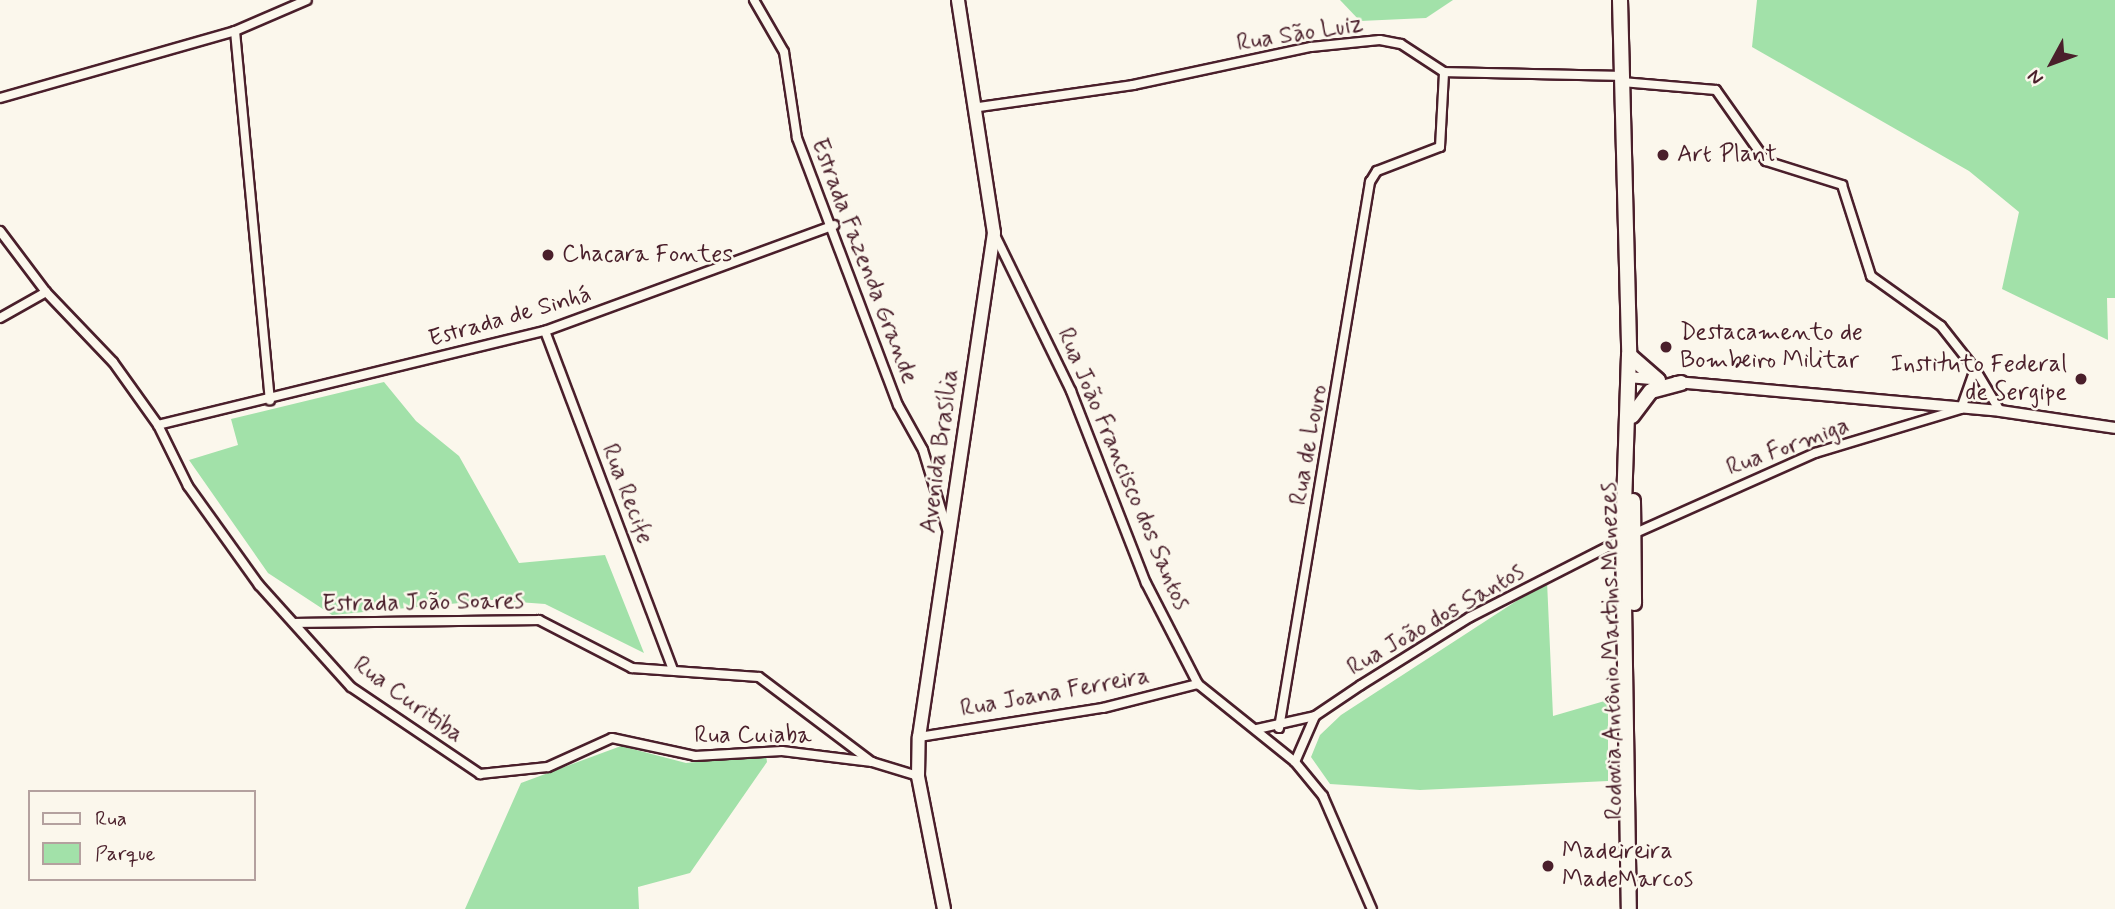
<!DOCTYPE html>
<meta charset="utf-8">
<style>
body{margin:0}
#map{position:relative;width:2115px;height:909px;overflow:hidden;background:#fbf7ec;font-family:Mynerve,sans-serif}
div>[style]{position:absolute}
.green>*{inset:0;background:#a2e1a9}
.roads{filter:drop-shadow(2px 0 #4a1f2b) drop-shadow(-2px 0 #4a1f2b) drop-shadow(0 2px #4a1f2b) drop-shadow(0 -2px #4a1f2b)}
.minor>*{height:8px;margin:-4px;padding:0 4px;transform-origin:4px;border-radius:4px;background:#fbf7ec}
.tertiary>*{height:10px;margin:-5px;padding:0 5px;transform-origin:5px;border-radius:5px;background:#fbf7ec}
.secondary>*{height:12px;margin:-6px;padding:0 6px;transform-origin:6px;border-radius:6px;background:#fbf7ec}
.primary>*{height:14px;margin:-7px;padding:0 7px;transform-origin:7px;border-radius:7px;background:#fbf7ec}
.dots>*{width:19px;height:19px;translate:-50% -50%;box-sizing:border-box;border:4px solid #fbf7ec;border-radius:50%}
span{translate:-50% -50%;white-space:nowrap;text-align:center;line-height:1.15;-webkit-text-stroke:5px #fbf7ec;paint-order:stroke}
.street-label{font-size:24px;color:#4a1f2b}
.poi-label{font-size:24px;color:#4a1f2b}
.left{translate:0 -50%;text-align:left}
.right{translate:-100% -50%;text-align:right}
.legend{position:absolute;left:28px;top:790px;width:228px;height:91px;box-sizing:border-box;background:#fbf7ec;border:2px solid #b4a19f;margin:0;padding:9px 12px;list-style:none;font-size:21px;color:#4a1f2b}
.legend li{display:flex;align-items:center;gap:14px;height:35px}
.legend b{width:35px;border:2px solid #b4a19f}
.north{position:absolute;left:2017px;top:28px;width:70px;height:70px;-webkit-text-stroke:5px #fbf7ec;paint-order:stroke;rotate:229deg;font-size:19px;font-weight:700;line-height:28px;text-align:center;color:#4a1f2b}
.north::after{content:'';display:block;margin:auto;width:24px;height:32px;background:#4a1f2b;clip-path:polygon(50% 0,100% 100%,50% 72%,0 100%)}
</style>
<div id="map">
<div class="green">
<i style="clip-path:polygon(1340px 0,1453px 0,1426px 18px,1360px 21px)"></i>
<i style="clip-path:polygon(1757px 0,2115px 0,2115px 298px,2107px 298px,2108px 340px,2002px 289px,2019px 212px,1969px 171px,1752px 47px)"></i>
<i style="clip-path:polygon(384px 382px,416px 421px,459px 456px,519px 563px,605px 555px,644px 653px,545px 604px,492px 600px,332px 615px,268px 573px,189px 460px,238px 445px,231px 419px)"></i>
<i style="clip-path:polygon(1547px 581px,1553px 716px,1608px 700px,1608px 781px,1420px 790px,1330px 784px,1311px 757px,1320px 735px,1341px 715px)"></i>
<i style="clip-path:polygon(621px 746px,686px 763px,766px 755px,767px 762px,690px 873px,638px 887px,639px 909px,465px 909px,521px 783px)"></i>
</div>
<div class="roads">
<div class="minor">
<i style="left:754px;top:0;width:60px;rotate:60deg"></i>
<i style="left:784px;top:52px;width:87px;rotate:81.4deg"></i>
<i style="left:797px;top:138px;width:285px;rotate:69.3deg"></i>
<i style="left:898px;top:405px;width:51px;rotate:60.9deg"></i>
<i style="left:923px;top:450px;width:83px;rotate:73.1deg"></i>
<i style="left:235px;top:31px;width:371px;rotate:84.6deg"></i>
<i style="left:1622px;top:82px;width:94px;rotate:4.9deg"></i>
<i style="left:1716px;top:90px;width:87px;rotate:54.8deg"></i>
<i style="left:1766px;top:161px;width:80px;rotate:17.5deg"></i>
<i style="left:1842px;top:185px;width:96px;rotate:72.3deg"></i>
<i style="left:1871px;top:276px;width:86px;rotate:35.5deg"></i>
<i style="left:1941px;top:326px;width:55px;rotate:51.7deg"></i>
<i style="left:1975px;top:369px;width:42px;rotate:109.3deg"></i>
<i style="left:1961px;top:409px;width:152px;rotate:163.2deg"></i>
<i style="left:1815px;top:453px;width:199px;rotate:156deg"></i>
<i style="left:0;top:98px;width:244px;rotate:-15.9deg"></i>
<i style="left:235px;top:31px;width:78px;rotate:-23.3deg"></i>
<i style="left:979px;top:107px;width:156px;rotate:-8.1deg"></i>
<i style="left:1133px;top:85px;width:182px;rotate:-12.1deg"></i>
<i style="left:1311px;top:47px;width:69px;rotate:-5.8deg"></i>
<i style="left:1380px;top:40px;width:21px;rotate:11deg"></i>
<i style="left:1401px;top:44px;width:51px;rotate:33.1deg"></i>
<i style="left:1444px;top:72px;width:177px;rotate:1.3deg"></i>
<i style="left:0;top:231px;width:76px;rotate:53deg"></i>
<i style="left:46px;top:292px;width:97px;rotate:46.3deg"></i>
<i style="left:113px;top:362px;width:77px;rotate:54.5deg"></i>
<i style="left:158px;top:425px;width:68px;rotate:63.8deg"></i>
<i style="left:188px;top:486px;width:122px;rotate:54.4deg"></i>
<i style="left:259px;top:585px;width:137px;rotate:48deg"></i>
<i style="left:351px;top:687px;width:156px;rotate:34deg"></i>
<i style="left:480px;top:774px;width:68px;rotate:-5.9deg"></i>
<i style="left:548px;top:767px;width:70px;rotate:-24.4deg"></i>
<i style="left:612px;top:738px;width:85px;rotate:12.2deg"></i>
<i style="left:695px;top:756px;width:87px;rotate:-3.3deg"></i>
<i style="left:782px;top:751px;width:91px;rotate:7deg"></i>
<i style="left:994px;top:233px;width:176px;rotate:64deg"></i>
<i style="left:1071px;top:391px;width:206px;rotate:68.7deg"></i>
<i style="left:1146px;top:583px;width:114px;rotate:62.8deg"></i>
<i style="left:1198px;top:684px;width:124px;rotate:38.8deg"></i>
<i style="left:1295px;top:762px;width:44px;rotate:50.5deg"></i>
<i style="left:1323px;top:796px;width:123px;rotate:66.6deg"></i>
<i style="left:0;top:318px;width:53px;rotate:-29.5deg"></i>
<i style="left:545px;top:331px;width:362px;rotate:69.3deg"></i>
<i style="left:1975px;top:369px;width:49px;rotate:59.2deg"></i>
<i style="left:158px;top:425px;width:398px;rotate:-13.7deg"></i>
<i style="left:545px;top:331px;width:308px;rotate:-20.1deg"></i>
<i style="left:295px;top:623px;width:244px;rotate:-0.7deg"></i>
<i style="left:539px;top:620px;width:105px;rotate:27.3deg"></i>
<i style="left:632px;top:668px;width:127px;rotate:4.1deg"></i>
<i style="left:759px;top:677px;width:141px;rotate:37deg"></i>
<i style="left:872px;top:762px;width:48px;rotate:16.9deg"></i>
<i style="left:1279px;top:728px;width:554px;rotate:-80.54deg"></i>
<i style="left:1370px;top:182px;width:13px;rotate:-58deg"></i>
<i style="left:1377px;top:171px;width:67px;rotate:-20.9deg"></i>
<i style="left:1440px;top:147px;width:75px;rotate:-86.9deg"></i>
<i style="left:1257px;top:729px;width:59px;rotate:-12.6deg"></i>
<i style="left:919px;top:737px;width:186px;rotate:-9deg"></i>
<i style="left:1103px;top:708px;width:98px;rotate:-14.2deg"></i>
<i style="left:1295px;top:762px;width:50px;rotate:-66.5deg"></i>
<i style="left:1315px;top:716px;width:55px;rotate:-34deg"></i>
<i style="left:1361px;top:685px;width:128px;rotate:-32deg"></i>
<i style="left:1470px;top:617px;width:172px;rotate:-27deg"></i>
</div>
<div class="tertiary">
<i style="left:1628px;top:377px;width:32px;rotate:5deg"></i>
<i style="left:1676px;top:382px;width:325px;rotate:5.1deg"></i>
<i style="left:2000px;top:411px;width:116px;rotate:8.4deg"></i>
</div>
<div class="secondary">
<i style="left:944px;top:909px;width:136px;rotate:-101.1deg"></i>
<i style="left:918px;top:776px;width:39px;rotate:-89deg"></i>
<i style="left:919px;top:737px;width:510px;rotate:-81.54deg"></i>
<i style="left:994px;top:233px;width:236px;rotate:-98.8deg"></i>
</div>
<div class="primary">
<i style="left:1620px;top:0;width:355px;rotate:88.5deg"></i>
<i style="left:1629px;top:355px;width:184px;rotate:91.9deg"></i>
<i style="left:1623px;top:539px;width:370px;rotate:89.1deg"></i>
<i style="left:1629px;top:355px;width:38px;rotate:41deg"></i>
<i style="left:1632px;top:416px;width:31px;rotate:-53deg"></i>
<i style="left:1651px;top:391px;width:31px;rotate:-15deg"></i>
<i style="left:1633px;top:501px;width:102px;rotate:89.4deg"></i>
</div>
</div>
<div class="dots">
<i style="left:1663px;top:155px;background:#4a1f2b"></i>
<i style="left:548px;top:255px;background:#4a1f2b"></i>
<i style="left:1666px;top:347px;background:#4a1f2b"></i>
<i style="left:2081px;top:379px;background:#4a1f2b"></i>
<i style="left:1548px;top:866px;background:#4a1f2b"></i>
</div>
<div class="street-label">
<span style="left:1300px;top:34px;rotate:-9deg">Rua São Luiz</span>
<span style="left:864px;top:261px;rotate:69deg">Estrada Fazenda Grande</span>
<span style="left:510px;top:317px;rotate:-16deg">Estrada de Sinhá</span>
<span style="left:1309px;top:445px;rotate:-80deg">Rua de Louro</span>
<span style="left:1788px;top:447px;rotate:-20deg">Rua Formiga</span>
<span style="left:940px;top:451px;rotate:-82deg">Avenida Brasília</span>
<span style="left:1123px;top:469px;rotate:67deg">Rua João Francisco dos Santos</span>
<span style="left:627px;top:494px;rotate:69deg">Rua Recife</span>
<span style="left:423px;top:603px;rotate:-1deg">Estrada João Soares</span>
<span style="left:1436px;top:620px;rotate:-30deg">Rua João dos Santos</span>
<span style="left:1612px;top:651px;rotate:-91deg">Rodovia Antônio Martins Menezes</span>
<span style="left:1055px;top:693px;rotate:-10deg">Rua Joana Ferreira</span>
<span style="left:408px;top:700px;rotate:36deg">Rua Curitiba</span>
<span style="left:753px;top:736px">Rua Cuiaba</span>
</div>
<div class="poi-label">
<span class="left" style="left:1677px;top:155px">Art Plant</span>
<span class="left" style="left:562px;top:255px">Chacara Fontes</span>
<span class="left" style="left:1680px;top:347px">Destacamento de<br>Bombeiro Militar</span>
<span class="right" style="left:2067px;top:379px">Instituto Federal<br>de Sergipe</span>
<span class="left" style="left:1562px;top:866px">Madeireira<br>MadeMarcos</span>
</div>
<ul class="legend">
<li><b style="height:9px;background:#fbf7ec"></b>Rua</li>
<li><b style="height:19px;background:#a2e1a9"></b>Parque</li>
</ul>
<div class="north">N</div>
</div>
